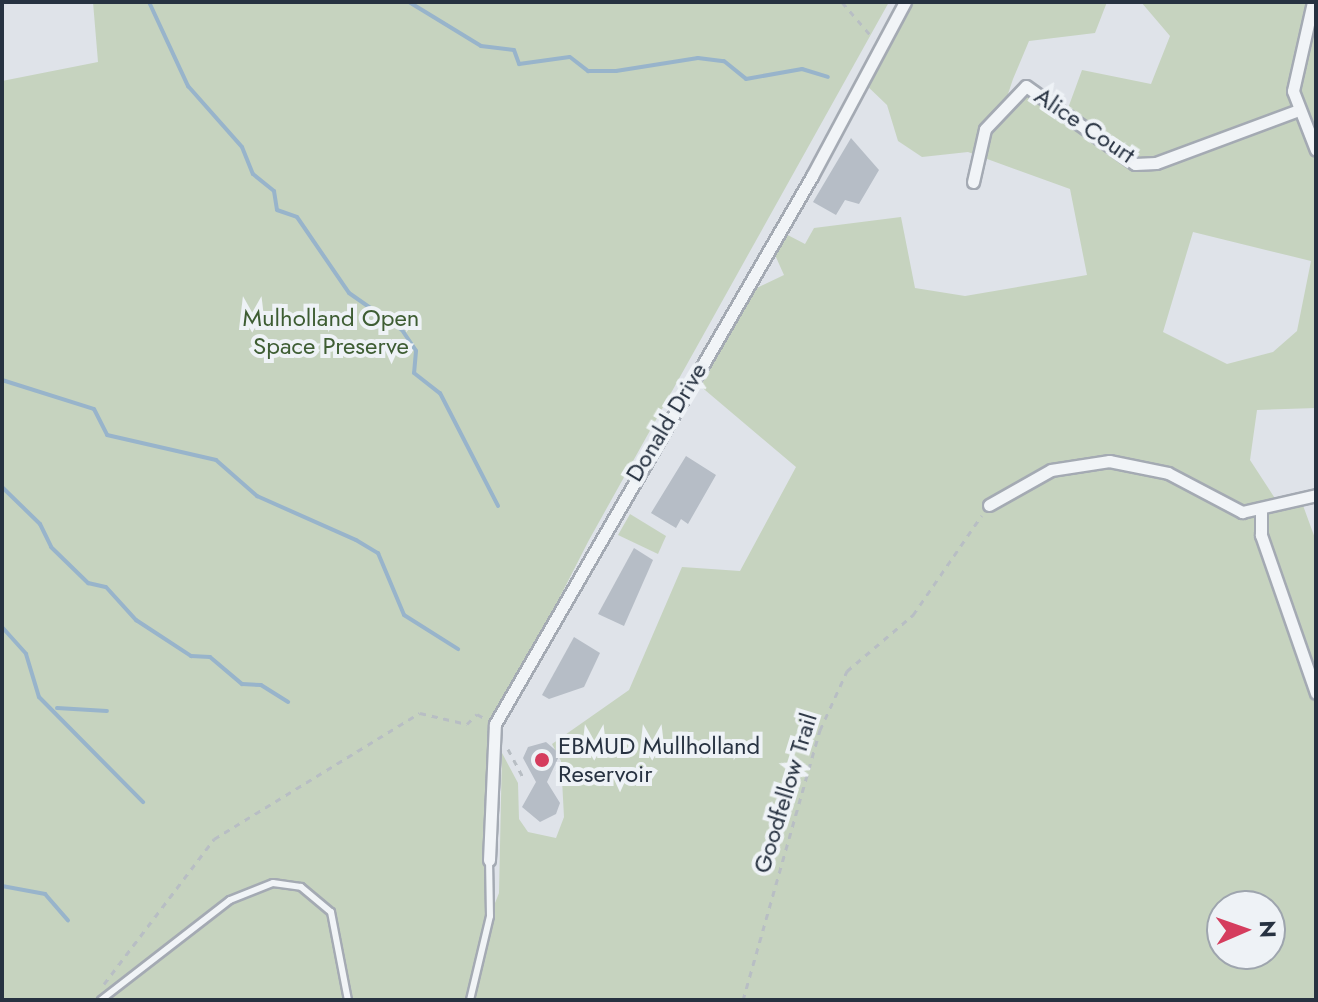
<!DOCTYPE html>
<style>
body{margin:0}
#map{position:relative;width:1318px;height:1002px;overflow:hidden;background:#dfe3e9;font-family:Jost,sans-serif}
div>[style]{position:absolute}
.green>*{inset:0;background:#c6d3bf}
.stream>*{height:4px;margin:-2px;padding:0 2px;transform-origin:2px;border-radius:2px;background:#98b4cb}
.building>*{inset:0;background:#b6bdc6}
.path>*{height:3px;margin-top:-1.5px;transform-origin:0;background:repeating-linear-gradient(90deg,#b8bec4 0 6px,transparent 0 12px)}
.roads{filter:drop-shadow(2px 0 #a4aab3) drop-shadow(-2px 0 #a4aab3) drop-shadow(0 2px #a4aab3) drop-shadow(0 -2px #a4aab3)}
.lane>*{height:6px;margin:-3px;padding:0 3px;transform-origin:3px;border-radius:3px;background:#f1f4f7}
.street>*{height:11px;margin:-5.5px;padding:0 5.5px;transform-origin:5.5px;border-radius:5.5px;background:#f1f4f7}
.dots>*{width:22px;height:22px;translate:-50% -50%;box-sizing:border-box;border:4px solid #eef2f6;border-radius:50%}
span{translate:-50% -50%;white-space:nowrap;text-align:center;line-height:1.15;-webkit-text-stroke:8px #eef2f6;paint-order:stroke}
.street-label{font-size:24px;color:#273241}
.park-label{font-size:24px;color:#3e5d33}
.poi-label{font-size:24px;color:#273241}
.left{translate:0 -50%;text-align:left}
.frame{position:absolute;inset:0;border:4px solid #273241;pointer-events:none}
.north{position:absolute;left:1206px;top:890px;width:80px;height:80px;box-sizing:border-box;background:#eef2f6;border:2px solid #9ea5ae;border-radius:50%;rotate:88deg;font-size:22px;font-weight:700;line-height:32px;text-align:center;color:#273241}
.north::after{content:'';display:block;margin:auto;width:28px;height:36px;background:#d53d5e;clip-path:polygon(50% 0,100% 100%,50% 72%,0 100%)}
</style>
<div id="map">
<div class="green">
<i style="clip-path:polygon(evenodd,93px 2px,889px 2px,589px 540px,495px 724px,487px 799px,491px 913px,499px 893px,502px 753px,518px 783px,519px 819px,528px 832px,556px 838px,564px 817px,561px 761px,552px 744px,629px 690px,682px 567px,740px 571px,796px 467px,692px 379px,742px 295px,784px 275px,771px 246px,780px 231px,805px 244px,814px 228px,901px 217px,915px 288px,965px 296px,1087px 275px,1070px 189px,968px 152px,922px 157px,898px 141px,887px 105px,862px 81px,905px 2px,1107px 2px,1095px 33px,1029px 41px,1013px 79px,1006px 100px,1026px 86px,1067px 111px,1082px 70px,1151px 84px,1170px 36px,1141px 2px,1316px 2px,1316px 408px,1257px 410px,1250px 460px,1280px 506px,1301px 500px,1316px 541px,1316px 1000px,2px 1000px,2px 81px,98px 62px,93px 2px,1193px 232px,1311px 261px,1297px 331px,1273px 352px,1227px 364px,1163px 332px,1193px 232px,93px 2px,1222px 906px,1270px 906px,1270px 954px,1222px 954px,1222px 906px)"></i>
<i style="clip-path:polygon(630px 514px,666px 536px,658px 554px,618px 535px)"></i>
</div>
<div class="stream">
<i style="left:149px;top:2px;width:93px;rotate:65.1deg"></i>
<i style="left:188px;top:86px;width:81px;rotate:48.5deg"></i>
<i style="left:242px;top:147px;width:29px;rotate:68deg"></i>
<i style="left:253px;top:174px;width:27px;rotate:39deg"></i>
<i style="left:274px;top:191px;width:19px;rotate:81deg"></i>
<i style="left:277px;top:210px;width:21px;rotate:19deg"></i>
<i style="left:297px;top:217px;width:92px;rotate:55.6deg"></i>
<i style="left:349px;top:293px;width:65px;rotate:34.9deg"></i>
<i style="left:402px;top:330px;width:25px;rotate:56deg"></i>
<i style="left:416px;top:351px;width:22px;rotate:95deg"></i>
<i style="left:414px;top:373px;width:33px;rotate:38deg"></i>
<i style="left:440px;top:393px;width:127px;rotate:62.8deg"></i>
<i style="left:155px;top:2px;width:71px"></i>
<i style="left:409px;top:2px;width:84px;rotate:31.4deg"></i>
<i style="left:481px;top:46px;width:33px;rotate:7deg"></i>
<i style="left:514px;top:50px;width:15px;rotate:70deg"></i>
<i style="left:519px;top:64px;width:51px;rotate:-7.8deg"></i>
<i style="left:570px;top:57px;width:23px;rotate:38deg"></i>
<i style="left:588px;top:71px;width:28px"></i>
<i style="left:616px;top:71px;width:83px;rotate:-9deg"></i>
<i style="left:698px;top:58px;width:26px;rotate:7deg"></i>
<i style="left:724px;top:61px;width:28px;rotate:39deg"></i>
<i style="left:746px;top:79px;width:57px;rotate:-10.1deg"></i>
<i style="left:802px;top:69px;width:27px;rotate:17deg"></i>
<i style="left:2px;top:380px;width:96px;rotate:17.5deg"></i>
<i style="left:94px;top:409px;width:29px;rotate:63deg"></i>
<i style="left:107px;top:435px;width:112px;rotate:12.9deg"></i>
<i style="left:216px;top:460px;width:55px;rotate:41.3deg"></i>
<i style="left:257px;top:496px;width:108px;rotate:24deg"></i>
<i style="left:356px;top:540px;width:26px;rotate:31deg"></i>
<i style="left:378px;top:553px;width:67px;rotate:67.2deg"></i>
<i style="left:404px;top:615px;width:64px;rotate:32.2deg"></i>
<i style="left:2px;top:487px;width:53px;rotate:44.2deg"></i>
<i style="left:40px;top:524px;width:25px;rotate:64deg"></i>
<i style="left:51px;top:547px;width:52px;rotate:44.2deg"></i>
<i style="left:88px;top:583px;width:18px;rotate:13deg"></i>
<i style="left:106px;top:587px;width:45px;rotate:47.7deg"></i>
<i style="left:136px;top:620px;width:66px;rotate:33.2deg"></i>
<i style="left:191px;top:656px;width:19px;rotate:3deg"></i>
<i style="left:210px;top:657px;width:42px;rotate:40.2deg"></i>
<i style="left:242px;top:684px;width:19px;rotate:3deg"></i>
<i style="left:261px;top:685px;width:32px;rotate:32deg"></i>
<i style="left:2px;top:627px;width:36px;rotate:48deg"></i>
<i style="left:26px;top:654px;width:45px;rotate:73.2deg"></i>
<i style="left:39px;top:697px;width:148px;rotate:45.3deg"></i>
<i style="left:57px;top:708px;width:50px;rotate:3.4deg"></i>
<i style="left:2px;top:886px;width:44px;rotate:10.5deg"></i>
<i style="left:45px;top:894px;width:35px;rotate:49deg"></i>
</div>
<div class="building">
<i style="clip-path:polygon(851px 138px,879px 170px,859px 204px,845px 200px,836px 215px,813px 202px)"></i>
<i style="clip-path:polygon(686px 456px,716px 475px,688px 524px,681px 519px,676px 528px,651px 513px)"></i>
<i style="clip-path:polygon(634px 548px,653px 560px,624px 626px,598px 614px)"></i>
<i style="clip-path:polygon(574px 637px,600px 653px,584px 687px,549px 699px,542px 695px)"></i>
<i style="clip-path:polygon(546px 742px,560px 754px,547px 782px,560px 803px,556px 814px,540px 822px,522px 807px,536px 782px,523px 758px,528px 747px)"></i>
</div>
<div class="path">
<i style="left:842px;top:2px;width:48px;rotate:49.3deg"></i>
<i style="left:508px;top:749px;width:34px;rotate:62deg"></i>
<i style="left:104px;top:984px;width:182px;rotate:-52.8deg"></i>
<i style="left:214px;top:839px;width:241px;rotate:-31.5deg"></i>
<i style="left:420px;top:713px;width:48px;rotate:13.2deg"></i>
<i style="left:467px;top:724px;width:14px;rotate:-45deg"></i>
<i style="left:477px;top:714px;width:8px;rotate:30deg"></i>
<i style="left:743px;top:1000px;width:281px;rotate:-74.1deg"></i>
<i style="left:820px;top:730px;width:65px;rotate:-65.4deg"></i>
<i style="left:847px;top:671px;width:87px;rotate:-40.3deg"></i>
<i style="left:913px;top:615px;width:121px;rotate:-55.4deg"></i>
</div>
<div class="roads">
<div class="lane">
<i style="left:101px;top:1000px;width:163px;rotate:-37.8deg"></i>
<i style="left:230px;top:900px;width:46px;rotate:-21.6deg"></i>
<i style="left:273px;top:883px;width:28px;rotate:8deg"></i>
<i style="left:301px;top:887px;width:39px;rotate:40deg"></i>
<i style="left:331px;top:912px;width:90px;rotate:79.1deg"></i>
<i style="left:470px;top:1000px;width:86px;rotate:-76.6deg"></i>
<i style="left:490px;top:916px;width:56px;rotate:-91deg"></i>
</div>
<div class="street">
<i style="left:1313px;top:2px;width:91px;rotate:102.7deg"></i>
<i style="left:1293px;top:91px;width:63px;rotate:68.7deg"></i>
<i style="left:973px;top:182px;width:54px;rotate:-77.2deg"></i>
<i style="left:985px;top:129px;width:59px;rotate:-46.4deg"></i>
<i style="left:1026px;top:86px;width:134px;rotate:35.6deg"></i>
<i style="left:1135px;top:164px;width:21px;rotate:-3deg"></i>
<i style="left:1156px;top:163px;width:149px;rotate:-20.4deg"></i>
<i style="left:989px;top:505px;width:71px;rotate:-29.4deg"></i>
<i style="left:1051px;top:470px;width:59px;rotate:-8.8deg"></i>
<i style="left:1109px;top:461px;width:60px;rotate:11.5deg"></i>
<i style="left:1168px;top:473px;width:84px;rotate:27.8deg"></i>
<i style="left:1242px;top:512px;width:76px;rotate:-12.9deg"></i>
<i style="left:1261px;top:512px;width:23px;rotate:90deg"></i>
<i style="left:1261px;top:535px;width:167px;rotate:70.8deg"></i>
<i style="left:489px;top:860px;width:136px;rotate:-87.5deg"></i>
<i style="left:495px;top:724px;width:633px;rotate:-59.95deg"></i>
<i style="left:812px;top:176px;width:197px;rotate:-61.9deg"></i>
</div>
</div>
<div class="dots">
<i style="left:542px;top:760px;background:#d53d5e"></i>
</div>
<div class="street-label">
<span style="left:1085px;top:125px;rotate:34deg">Alice Court</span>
<span style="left:666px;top:422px;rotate:-59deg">Donald Drive</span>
<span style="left:785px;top:793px;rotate:-73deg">Goodfellow Trail</span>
</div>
<div class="park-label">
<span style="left:331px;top:332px">Mulholland Open<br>Space Preserve</span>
</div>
<div class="poi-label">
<span class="left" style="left:558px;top:760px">EBMUD Mullholland<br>Reservoir</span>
</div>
<div class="frame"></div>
<div class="north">N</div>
</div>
